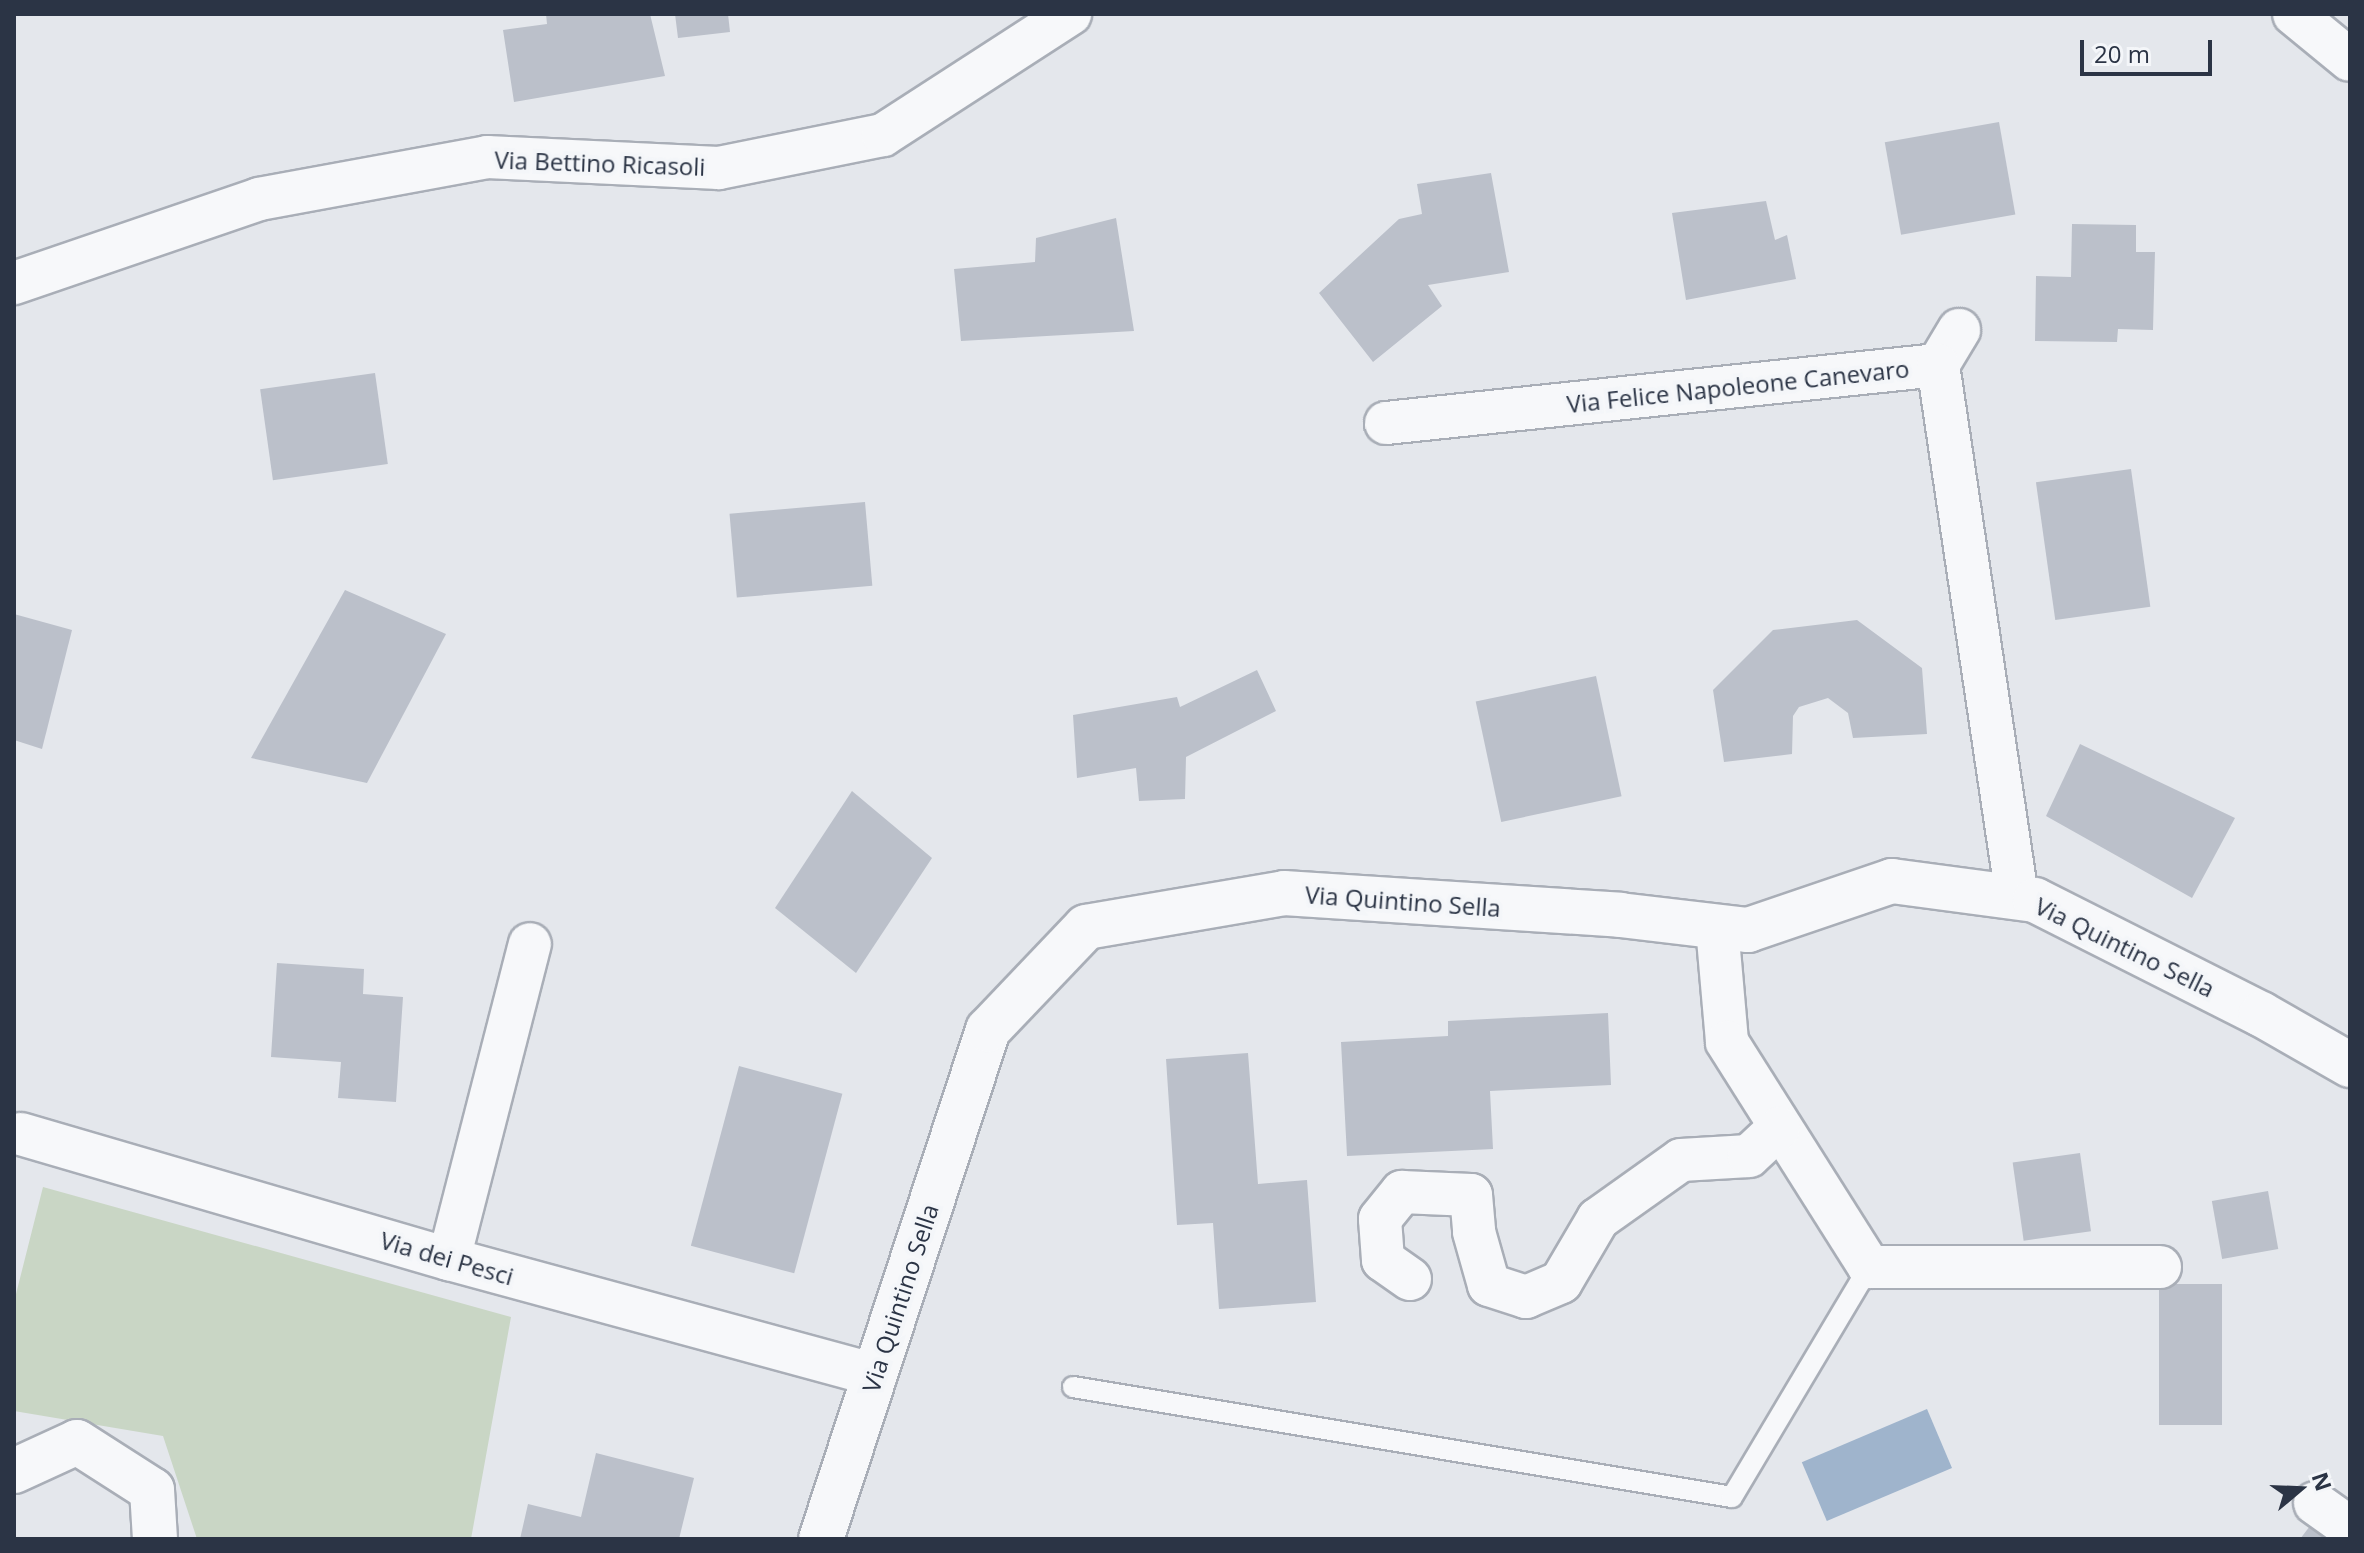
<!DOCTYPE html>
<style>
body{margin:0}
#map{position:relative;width:2364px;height:1553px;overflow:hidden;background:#e4e7ec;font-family:"Open Sans",sans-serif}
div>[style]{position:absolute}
.green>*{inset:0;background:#c9d6c5}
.water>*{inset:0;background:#9fb4cc;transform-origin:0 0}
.building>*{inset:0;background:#bbc0ca;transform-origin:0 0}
.roads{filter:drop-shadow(2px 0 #a9aeb7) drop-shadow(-2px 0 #a9aeb7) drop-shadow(0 2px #a9aeb7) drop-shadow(0 -2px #a9aeb7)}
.service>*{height:20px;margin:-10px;padding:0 10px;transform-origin:10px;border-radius:10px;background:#f7f8fa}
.minor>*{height:42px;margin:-21px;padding:0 21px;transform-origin:21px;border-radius:21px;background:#f7f8fa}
.tertiary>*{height:44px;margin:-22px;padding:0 22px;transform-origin:22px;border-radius:22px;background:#f7f8fa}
span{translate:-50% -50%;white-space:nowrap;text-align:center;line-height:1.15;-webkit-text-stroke:8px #f4f6f9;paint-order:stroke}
.street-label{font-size:24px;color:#2b3445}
.frame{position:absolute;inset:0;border:16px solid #2b3445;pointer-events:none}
.north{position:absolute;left:2260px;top:1449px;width:80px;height:80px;-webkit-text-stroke:6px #f4f6f9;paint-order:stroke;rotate:71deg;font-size:22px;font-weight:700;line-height:32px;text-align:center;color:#2b3445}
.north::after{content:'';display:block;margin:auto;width:28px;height:36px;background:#2b3445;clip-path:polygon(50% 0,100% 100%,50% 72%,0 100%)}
.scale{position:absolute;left:2080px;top:40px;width:132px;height:36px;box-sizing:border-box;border:4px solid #2b3445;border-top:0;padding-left:10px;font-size:24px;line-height:28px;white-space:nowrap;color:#2b3445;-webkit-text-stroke:6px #f4f6f9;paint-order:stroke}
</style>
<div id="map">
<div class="green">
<i style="clip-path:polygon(43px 1187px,511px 1317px,471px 1539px,197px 1539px,163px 1436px,14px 1411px,14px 1302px)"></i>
</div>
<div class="water">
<i style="left:1927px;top:1409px;width:64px;height:136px;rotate:67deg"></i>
</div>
<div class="building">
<i style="clip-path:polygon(546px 14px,650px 14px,665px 76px,514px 102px,503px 30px,547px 24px)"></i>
<i style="clip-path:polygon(675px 14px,728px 14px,730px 32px,678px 38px)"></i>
<i style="left:1999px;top:122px;width:94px;height:116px;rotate:80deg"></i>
<i style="clip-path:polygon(1491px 173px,1509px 272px,1428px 285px,1442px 306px,1373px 362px,1319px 293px,1399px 219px,1422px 214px,1417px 184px)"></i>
<i style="clip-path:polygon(1766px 201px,1775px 240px,1787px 235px,1796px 279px,1686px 300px,1672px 213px)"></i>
<i style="clip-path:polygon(1116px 218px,1134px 331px,961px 341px,954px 269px,1035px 262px,1036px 238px)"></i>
<i style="clip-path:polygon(2072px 224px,2136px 225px,2136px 252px,2155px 252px,2153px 330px,2118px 329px,2117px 342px,2035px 341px,2036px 276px,2071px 277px)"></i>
<i style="left:375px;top:373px;width:92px;height:116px;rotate:82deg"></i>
<i style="left:2131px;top:469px;width:139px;height:96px;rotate:82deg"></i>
<i style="left:865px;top:502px;width:84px;height:136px;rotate:85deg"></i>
<i style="clip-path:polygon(345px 590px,446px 634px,367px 783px,251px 758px)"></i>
<i style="clip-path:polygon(14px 614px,72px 630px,42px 749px,14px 740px)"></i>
<i style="clip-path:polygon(1857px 620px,1922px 668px,1927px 734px,1853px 738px,1848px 713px,1828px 698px,1799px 707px,1793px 716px,1792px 754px,1724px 762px,1713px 690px,1773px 630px)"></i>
<i style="clip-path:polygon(1257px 670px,1276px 711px,1186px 757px,1185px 799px,1139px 801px,1136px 768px,1077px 778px,1073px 715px,1177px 697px,1180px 707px)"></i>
<i style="left:1596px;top:676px;width:123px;height:123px;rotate:78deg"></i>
<i style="clip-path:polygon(2080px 744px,2235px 818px,2192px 898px,2046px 816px)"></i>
<i style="clip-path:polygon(852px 791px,932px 858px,856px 973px,775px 908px)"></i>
<i style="clip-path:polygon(277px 963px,364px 969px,363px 994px,403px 997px,396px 1102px,338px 1098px,341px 1062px,271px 1057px)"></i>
<i style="clip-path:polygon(1608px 1013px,1611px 1085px,1490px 1091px,1493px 1149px,1347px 1156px,1341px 1042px,1448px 1036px,1448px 1021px)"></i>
<i style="clip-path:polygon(1248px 1053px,1258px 1184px,1307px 1180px,1316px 1302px,1219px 1309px,1213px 1223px,1177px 1225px,1166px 1059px)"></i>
<i style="left:739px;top:1066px;width:107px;height:186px;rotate:15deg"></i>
<i style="left:2080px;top:1153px;width:79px;height:68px;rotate:82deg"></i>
<i style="left:2268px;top:1191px;width:59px;height:57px;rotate:80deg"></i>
<i style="left:2222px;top:1284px;width:141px;height:63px;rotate:90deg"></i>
<i style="clip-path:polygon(596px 1453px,694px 1478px,679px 1539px,520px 1539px,528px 1504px,581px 1517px)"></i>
<i style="clip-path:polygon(2310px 1526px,2328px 1539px,2300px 1539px)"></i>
</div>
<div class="roads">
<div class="service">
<i style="left:1073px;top:1387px;width:668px;rotate:9.48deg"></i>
<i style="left:1732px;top:1497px;width:268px;rotate:-59.2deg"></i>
</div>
<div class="minor">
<i style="left:2294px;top:14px;width:72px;rotate:39.4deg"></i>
<i style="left:14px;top:283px;width:259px;rotate:-18.9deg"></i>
<i style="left:259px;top:199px;width:232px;rotate:-10.4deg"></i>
<i style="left:487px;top:157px;width:232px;rotate:2.7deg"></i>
<i style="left:719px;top:168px;width:167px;rotate:-11.4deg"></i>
<i style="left:883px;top:135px;width:223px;rotate:-32.9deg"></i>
<i style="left:1938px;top:365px;width:41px;rotate:-59deg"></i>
<i style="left:1386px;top:423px;width:555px;rotate:-6deg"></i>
<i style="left:1938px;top:365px;width:538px;rotate:81.55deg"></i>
<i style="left:1717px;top:927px;width:115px;rotate:85deg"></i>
<i style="left:1727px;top:1042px;width:266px;rotate:57.7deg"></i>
<i style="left:1869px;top:1267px;width:291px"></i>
<i style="left:21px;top:1134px;width:446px;rotate:16.3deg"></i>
<i style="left:449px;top:1259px;width:442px;rotate:15.2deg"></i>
<i style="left:449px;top:1259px;width:325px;rotate:-75.6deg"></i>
<i style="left:1410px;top:1279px;width:33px;rotate:-145deg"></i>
<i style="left:1383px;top:1260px;width:41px;rotate:-94.2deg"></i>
<i style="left:1380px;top:1219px;width:35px;rotate:-51deg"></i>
<i style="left:1402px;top:1192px;width:69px;rotate:2.5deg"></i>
<i style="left:1471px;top:1195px;width:37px;rotate:85deg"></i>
<i style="left:1474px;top:1232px;width:55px;rotate:74.2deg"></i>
<i style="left:1489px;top:1285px;width:39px;rotate:18deg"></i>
<i style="left:1526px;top:1297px;width:38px;rotate:-23deg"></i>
<i style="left:1561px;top:1282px;width:73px;rotate:-59.6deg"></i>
<i style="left:1598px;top:1219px;width:102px;rotate:-35.4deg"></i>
<i style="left:1681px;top:1160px;width:68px;rotate:-3.4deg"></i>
<i style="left:1749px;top:1156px;width:41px;rotate:-43deg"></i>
<i style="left:2315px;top:1503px;width:43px;rotate:35.5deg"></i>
</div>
<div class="tertiary">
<i style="left:14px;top:1471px;width:69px;rotate:-24.7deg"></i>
<i style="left:77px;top:1442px;width:89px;rotate:32.6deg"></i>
<i style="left:152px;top:1490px;width:49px;rotate:86.5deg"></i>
<i style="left:821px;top:1539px;width:536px;rotate:-71.84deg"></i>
<i style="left:988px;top:1030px;width:142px;rotate:-46.4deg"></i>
<i style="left:1086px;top:927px;width:201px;rotate:-9.7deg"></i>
<i style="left:1284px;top:893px;width:337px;rotate:3.7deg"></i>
<i style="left:1620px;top:915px;width:129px;rotate:6.7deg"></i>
<i style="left:1748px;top:930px;width:152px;rotate:-18.8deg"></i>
<i style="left:1892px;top:881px;width:144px;rotate:7.6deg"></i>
<i style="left:2035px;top:900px;width:253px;rotate:26.8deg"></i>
<i style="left:2261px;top:1014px;width:103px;rotate:29.8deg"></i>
</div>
</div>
<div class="street-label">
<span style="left:600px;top:163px;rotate:2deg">Via Bettino Ricasoli</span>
<span style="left:1738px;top:386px;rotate:-6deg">Via Felice Napoleone Canevaro</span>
<span style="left:1403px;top:901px;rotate:4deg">Via Quintino Sella</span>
<span style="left:2125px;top:947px;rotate:26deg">Via Quintino Sella</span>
<span style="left:447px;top:1258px;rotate:16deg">Via dei Pesci</span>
<span style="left:900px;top:1298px;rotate:-72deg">Via Quintino Sella</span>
</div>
<div class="frame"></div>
<div class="north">N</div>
<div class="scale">20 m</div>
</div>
